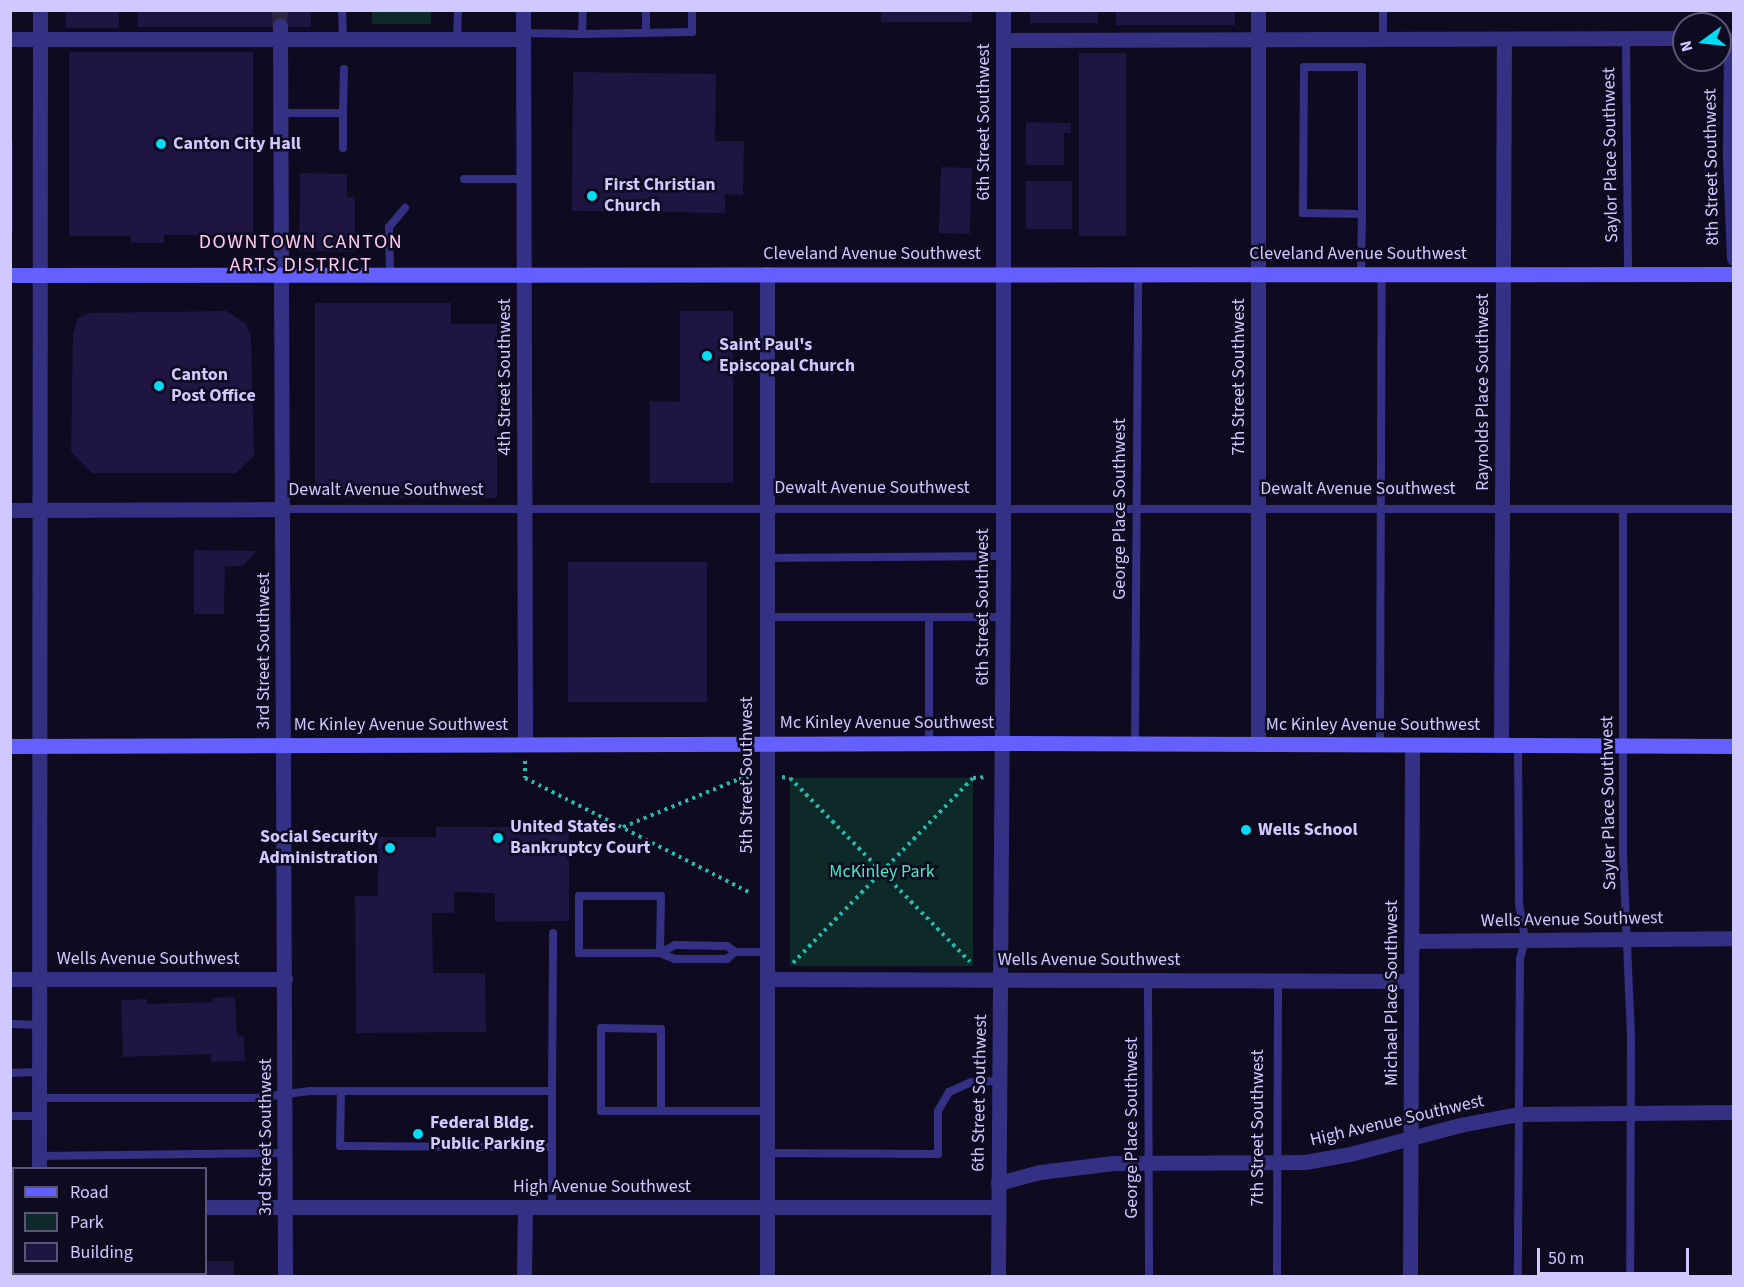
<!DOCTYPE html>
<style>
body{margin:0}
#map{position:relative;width:1744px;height:1287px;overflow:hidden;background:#0e0a20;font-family:"Source Sans 3",sans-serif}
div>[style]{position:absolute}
.green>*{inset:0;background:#0d2a29;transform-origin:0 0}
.building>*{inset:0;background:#1e1543;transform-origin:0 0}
.tertiary-tunnel>*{height:15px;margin-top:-7.5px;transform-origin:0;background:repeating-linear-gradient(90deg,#2b2741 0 15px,transparent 0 23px)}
.path>*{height:4px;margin-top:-2px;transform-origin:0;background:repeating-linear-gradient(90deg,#21bbb2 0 3px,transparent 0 7.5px)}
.service>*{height:8px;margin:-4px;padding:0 4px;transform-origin:4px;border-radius:4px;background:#343184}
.minor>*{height:15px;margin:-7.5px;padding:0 7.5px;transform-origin:7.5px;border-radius:7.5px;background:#343184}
.tertiary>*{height:15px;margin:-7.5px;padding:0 7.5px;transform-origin:7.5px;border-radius:7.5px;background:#343184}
.secondary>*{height:15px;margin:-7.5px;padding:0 7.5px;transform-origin:7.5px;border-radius:7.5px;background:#6460ff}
.dots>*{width:16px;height:16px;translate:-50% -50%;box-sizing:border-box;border:3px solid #0e0a20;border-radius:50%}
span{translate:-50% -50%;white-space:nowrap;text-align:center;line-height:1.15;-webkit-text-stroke:5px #0e0a20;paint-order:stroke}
.street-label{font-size:18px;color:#cfc9ff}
.poi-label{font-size:18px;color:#cfc9ff;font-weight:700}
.left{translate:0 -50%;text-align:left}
.right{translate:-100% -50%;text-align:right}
.park-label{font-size:18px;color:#4aeac2}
.neighbourhood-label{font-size:20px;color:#ffcbec;letter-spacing:1.5px}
.frame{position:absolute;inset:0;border:12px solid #cfc9ff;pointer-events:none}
.legend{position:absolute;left:12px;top:1167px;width:195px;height:108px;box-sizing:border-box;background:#0e0a20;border:2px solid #5b5679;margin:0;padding:8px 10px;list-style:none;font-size:18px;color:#cfc9ff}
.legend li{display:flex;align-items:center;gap:12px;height:30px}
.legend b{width:30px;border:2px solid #5b5679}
.north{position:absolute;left:1672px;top:12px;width:60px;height:60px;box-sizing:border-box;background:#0e0a20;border:2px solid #5b5679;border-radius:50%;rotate:255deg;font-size:16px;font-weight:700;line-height:24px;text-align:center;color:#cfc9ff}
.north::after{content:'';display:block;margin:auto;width:21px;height:27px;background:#00dcf4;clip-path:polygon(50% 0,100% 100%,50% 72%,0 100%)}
.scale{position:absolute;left:1537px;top:1248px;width:152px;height:27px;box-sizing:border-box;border:3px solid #cfc9ff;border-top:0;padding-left:8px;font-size:18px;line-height:21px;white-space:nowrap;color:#cfc9ff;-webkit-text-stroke:4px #0e0a20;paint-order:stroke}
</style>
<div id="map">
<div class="green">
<i style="left:372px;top:11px;width:59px;height:13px"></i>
<i style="left:790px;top:778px;width:183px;height:188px"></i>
</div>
<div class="building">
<i style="left:66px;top:10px;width:53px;height:18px"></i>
<i style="left:138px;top:10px;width:173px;height:17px"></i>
<i style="left:881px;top:10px;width:91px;height:12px"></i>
<i style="left:1030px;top:10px;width:68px;height:13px"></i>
<i style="left:1116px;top:10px;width:119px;height:15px"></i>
<i style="clip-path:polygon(69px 52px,253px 52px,253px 235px,164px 235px,164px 243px,131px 243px,131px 236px,69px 236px)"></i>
<i style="left:1079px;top:53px;width:47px;height:183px"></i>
<i style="clip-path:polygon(573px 72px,716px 74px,715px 141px,744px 141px,743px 195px,725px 194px,725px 213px,572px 211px)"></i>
<i style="clip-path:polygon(1026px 122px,1071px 123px,1071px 133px,1064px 133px,1064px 165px,1026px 165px)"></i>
<i style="left:10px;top:140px;width:3px;height:94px"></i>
<i style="left:941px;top:167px;width:31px;height:66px;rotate:2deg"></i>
<i style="clip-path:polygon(300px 173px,347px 174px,347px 197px,355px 197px,355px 252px,299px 251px)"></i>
<i style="left:1026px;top:181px;width:46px;height:48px"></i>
<i style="clip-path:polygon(315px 303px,451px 303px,451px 324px,497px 324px,497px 498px,315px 498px)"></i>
<i style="clip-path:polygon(227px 311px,246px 324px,251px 336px,254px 456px,236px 473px,92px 473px,71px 452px,73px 335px,77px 319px,88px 313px)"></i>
<i style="clip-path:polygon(680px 311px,733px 311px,733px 483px,650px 483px,650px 401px,680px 402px)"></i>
<i style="clip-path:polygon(194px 550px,256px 551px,243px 566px,225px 566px,224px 614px,194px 614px)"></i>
<i style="left:568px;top:562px;width:139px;height:140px"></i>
<i style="clip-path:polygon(436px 827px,569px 827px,569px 921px,495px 922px,495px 893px,454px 892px,454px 913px,432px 913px,433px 973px,485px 973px,486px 1032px,356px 1033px,355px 896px,378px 896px,378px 837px,436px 837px)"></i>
<i style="clip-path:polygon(235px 997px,237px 1037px,244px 1036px,245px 1061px,211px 1062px,211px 1054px,123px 1057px,121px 1000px,147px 999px,147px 1004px,213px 1002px,213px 998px)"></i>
<i style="clip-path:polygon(206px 1261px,234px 1261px,234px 1276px,196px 1276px,196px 1274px,206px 1274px)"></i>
<i style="left:128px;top:1274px;width:30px;height:2px"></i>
</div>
<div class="tertiary-tunnel">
<i style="left:280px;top:10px;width:16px;rotate:90deg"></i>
</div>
<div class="path">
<i style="left:525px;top:761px;width:17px;rotate:90deg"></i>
<i style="left:525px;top:778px;width:251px;rotate:27deg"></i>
<i style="left:782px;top:777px;width:8px;rotate:7deg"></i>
<i style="left:790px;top:778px;width:257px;rotate:45.6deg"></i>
<i style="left:623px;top:827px;width:126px;rotate:-22.5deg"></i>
<i style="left:739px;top:779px;width:12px;rotate:-5deg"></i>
<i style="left:793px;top:963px;width:258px;rotate:-45.8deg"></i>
<i style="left:973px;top:778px;width:13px;rotate:-4deg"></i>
</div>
<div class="service">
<i style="left:342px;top:10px;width:30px;rotate:88deg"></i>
<i style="left:523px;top:33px;width:59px;rotate:1deg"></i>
<i style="left:582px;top:34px;width:24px;rotate:-88deg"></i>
<i style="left:646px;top:33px;width:23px;rotate:-90deg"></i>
<i style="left:582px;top:34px;width:110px;rotate:-1deg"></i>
<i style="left:692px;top:32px;width:22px;rotate:-90deg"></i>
<i style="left:1626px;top:37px;width:236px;rotate:89.5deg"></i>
<i style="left:457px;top:40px;width:30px;rotate:-88deg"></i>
<i style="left:1383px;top:40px;width:30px;rotate:-90deg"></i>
<i style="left:281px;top:113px;width:62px"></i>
<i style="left:343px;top:113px;width:44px;rotate:-88.7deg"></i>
<i style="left:343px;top:148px;width:35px;rotate:-90deg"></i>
<i style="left:464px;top:179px;width:60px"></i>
<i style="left:1361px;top:273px;width:59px;rotate:-89deg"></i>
<i style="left:1362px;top:214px;width:147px;rotate:-90deg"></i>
<i style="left:1362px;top:67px;width:58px;rotate:180deg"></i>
<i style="left:1304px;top:67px;width:146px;rotate:90.4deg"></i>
<i style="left:1303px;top:213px;width:59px;rotate:1deg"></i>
<i style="left:390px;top:275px;width:48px;rotate:-91.2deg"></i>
<i style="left:389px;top:227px;width:25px;rotate:-50deg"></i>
<i style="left:283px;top:509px;width:1451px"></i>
<i style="left:1623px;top:509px;width:344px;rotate:90deg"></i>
<i style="left:1623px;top:853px;width:183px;rotate:87.5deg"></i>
<i style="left:1631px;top:1036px;width:240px;rotate:90.2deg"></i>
<i style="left:766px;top:558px;width:237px;rotate:-0.5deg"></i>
<i style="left:766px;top:617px;width:237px"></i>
<i style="left:929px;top:743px;width:126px;rotate:-90deg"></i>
<i style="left:1135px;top:744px;width:470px;rotate:-89.6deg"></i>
<i style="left:1380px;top:745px;width:472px;rotate:-89.8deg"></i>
<i style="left:1518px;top:745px;width:159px;rotate:89.6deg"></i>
<i style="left:1519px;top:904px;width:36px;rotate:80deg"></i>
<i style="left:1525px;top:939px;width:21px;rotate:104deg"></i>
<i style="left:1520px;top:959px;width:317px;rotate:90.4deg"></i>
<i style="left:660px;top:953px;width:57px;rotate:-89deg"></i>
<i style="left:661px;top:896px;width:82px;rotate:180deg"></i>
<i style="left:579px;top:896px;width:57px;rotate:90deg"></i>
<i style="left:579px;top:953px;width:81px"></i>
<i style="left:660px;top:953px;width:16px;rotate:22deg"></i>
<i style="left:675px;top:959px;width:52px"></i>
<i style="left:727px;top:959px;width:11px;rotate:-41deg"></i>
<i style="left:660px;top:953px;width:17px;rotate:-28deg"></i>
<i style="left:675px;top:945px;width:52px;rotate:1.1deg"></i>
<i style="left:727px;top:946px;width:10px;rotate:37deg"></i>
<i style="left:735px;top:952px;width:32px"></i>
<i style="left:1148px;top:979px;width:297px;rotate:89.8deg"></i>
<i style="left:10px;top:1024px;width:29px;rotate:2deg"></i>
<i style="left:10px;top:1073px;width:30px;rotate:-2deg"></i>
<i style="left:341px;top:1091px;width:55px;rotate:91deg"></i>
<i style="left:340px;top:1146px;width:212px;rotate:0.3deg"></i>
<i style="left:552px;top:1091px;width:158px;rotate:-89.6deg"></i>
<i style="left:40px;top:1098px;width:216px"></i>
<i style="left:256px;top:1098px;width:54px;rotate:-7.4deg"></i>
<i style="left:310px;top:1091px;width:242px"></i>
<i style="left:552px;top:1091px;width:116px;rotate:90deg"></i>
<i style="left:661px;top:1111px;width:82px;rotate:-90deg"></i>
<i style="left:661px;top:1029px;width:60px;rotate:-179deg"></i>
<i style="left:601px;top:1028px;width:83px;rotate:90deg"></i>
<i style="left:601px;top:1111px;width:166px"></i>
<i style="left:10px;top:1116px;width:29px"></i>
<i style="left:767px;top:1153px;width:171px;rotate:0.3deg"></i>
<i style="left:938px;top:1154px;width:43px;rotate:-90deg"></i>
<i style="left:938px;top:1111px;width:22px;rotate:-60deg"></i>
<i style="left:949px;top:1092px;width:24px;rotate:-24deg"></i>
<i style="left:971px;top:1082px;width:28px;rotate:-2deg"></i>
<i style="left:39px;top:1156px;width:246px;rotate:-0.7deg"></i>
<i style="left:1277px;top:1276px;width:297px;rotate:-89.8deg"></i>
</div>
<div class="minor">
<i style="left:523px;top:10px;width:734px;rotate:89.84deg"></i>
<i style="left:1258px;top:10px;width:734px;rotate:90deg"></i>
<i style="left:10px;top:39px;width:513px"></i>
<i style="left:1003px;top:40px;width:681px;rotate:-0.17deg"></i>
<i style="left:1731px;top:40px;width:118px;rotate:90.5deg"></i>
<i style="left:1730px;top:158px;width:100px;rotate:87.7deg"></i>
<i style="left:10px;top:510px;width:273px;rotate:-0.2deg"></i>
<i style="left:1501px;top:745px;width:706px;rotate:-89.76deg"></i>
<i style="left:1412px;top:941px;width:322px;rotate:-0.5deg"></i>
<i style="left:10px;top:979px;width:275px"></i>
<i style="left:767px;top:979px;width:644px;rotate:0.18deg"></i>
<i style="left:998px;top:1183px;width:43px;rotate:-14.7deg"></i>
<i style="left:1040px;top:1172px;width:74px;rotate:-7deg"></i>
<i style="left:1113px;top:1163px;width:192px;rotate:-0.3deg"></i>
<i style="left:1305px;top:1162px;width:46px;rotate:-10.1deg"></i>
<i style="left:1350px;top:1154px;width:114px;rotate:-14.8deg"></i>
<i style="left:1460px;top:1125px;width:60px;rotate:-10.6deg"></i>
<i style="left:1519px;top:1114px;width:215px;rotate:-0.5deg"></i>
<i style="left:524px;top:1276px;width:69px;rotate:-89.2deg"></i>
<i style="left:767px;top:1276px;width:1002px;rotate:-90deg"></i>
<i style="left:1410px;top:1276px;width:531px;rotate:-89.78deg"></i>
</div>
<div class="tertiary">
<i style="left:280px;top:26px;width:1250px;rotate:89.77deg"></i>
<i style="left:39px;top:1168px;width:1158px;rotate:-89.95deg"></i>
<i style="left:10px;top:1207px;width:4px"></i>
<i style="left:206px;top:1207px;width:792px"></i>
<i style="left:998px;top:1276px;width:720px;rotate:-89.6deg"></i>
<i style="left:1003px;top:556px;width:546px;rotate:-90deg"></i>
</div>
<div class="secondary">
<i style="left:10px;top:275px;width:1724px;rotate:-0.03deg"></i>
<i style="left:10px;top:746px;width:992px;rotate:-0.17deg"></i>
<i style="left:1002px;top:743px;width:732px;rotate:0.23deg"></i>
</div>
<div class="dots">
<i style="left:161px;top:144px;background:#00dcf4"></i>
<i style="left:592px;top:196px;background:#00dcf4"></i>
<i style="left:707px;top:356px;background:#00dcf4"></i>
<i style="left:159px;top:386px;background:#00dcf4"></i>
<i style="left:1246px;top:830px;background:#00dcf4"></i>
<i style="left:498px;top:838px;background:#00dcf4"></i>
<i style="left:390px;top:848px;background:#00dcf4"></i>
<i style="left:418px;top:1134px;background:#00dcf4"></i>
</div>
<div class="street-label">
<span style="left:984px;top:122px;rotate:-90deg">6th Street Southwest</span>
<span style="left:1611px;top:155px;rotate:-91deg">Saylor Place Southwest</span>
<span style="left:1712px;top:167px;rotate:-91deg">8th Street Southwest</span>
<span style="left:872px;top:254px">Cleveland Avenue Southwest</span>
<span style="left:1358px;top:254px">Cleveland Avenue Southwest</span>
<span style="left:505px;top:377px;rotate:-90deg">4th Street Southwest</span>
<span style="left:1239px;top:377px;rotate:-90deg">7th Street Southwest</span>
<span style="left:1483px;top:392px;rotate:-90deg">Raynolds Place Southwest</span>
<span style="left:872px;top:488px">Dewalt Avenue Southwest</span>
<span style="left:1358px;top:489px">Dewalt Avenue Southwest</span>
<span style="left:386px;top:490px">Dewalt Avenue Southwest</span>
<span style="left:1120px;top:509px;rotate:-90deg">George Place Southwest</span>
<span style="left:983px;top:607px;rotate:-90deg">6th Street Southwest</span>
<span style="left:264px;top:651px;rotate:-90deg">3rd Street Southwest</span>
<span style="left:887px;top:723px">Mc Kinley Avenue Southwest</span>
<span style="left:401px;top:725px">Mc Kinley Avenue Southwest</span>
<span style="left:1373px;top:725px">Mc Kinley Avenue Southwest</span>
<span style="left:747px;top:775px;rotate:-90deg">5th Street Southwest</span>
<span style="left:1609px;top:803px;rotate:-91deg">Sayler Place Southwest</span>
<span style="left:1572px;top:920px;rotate:-1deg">Wells Avenue Southwest</span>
<span style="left:148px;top:959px">Wells Avenue Southwest</span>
<span style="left:1089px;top:960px">Wells Avenue Southwest</span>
<span style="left:1392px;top:993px;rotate:-90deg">Michael Place Southwest</span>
<span style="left:980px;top:1093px;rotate:-89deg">6th Street Southwest</span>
<span style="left:1397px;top:1121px;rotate:-13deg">High Avenue Southwest</span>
<span style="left:1132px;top:1128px;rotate:-90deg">George Place Southwest</span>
<span style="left:1258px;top:1128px;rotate:-90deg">7th Street Southwest</span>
<span style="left:266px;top:1137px;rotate:-90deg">3rd Street Southwest</span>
<span style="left:602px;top:1187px">High Avenue Southwest</span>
</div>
<div class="poi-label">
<span class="left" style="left:173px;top:144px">Canton City Hall</span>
<span class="left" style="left:604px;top:196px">First Christian<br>Church</span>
<span class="left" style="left:719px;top:356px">Saint Paul's<br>Episcopal Church</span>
<span class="left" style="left:171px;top:386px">Canton<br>Post Office</span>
<span class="left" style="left:510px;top:838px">United States<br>Bankruptcy Court</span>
<span class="left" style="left:1258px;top:830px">Wells School</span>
<span class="right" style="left:378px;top:848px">Social Security<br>Administration</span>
<span class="left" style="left:430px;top:1134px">Federal Bldg.<br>Public Parking</span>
</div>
<div class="park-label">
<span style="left:882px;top:872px">McKinley Park</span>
</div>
<div class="neighbourhood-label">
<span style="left:301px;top:254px">DOWNTOWN CANTON<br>ARTS DISTRICT</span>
</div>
<div class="frame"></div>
<ul class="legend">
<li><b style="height:8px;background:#6460ff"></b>Road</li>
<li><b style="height:16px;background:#0d2a29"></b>Park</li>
<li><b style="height:16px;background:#1e1543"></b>Building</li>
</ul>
<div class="north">N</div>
<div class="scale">50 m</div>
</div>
